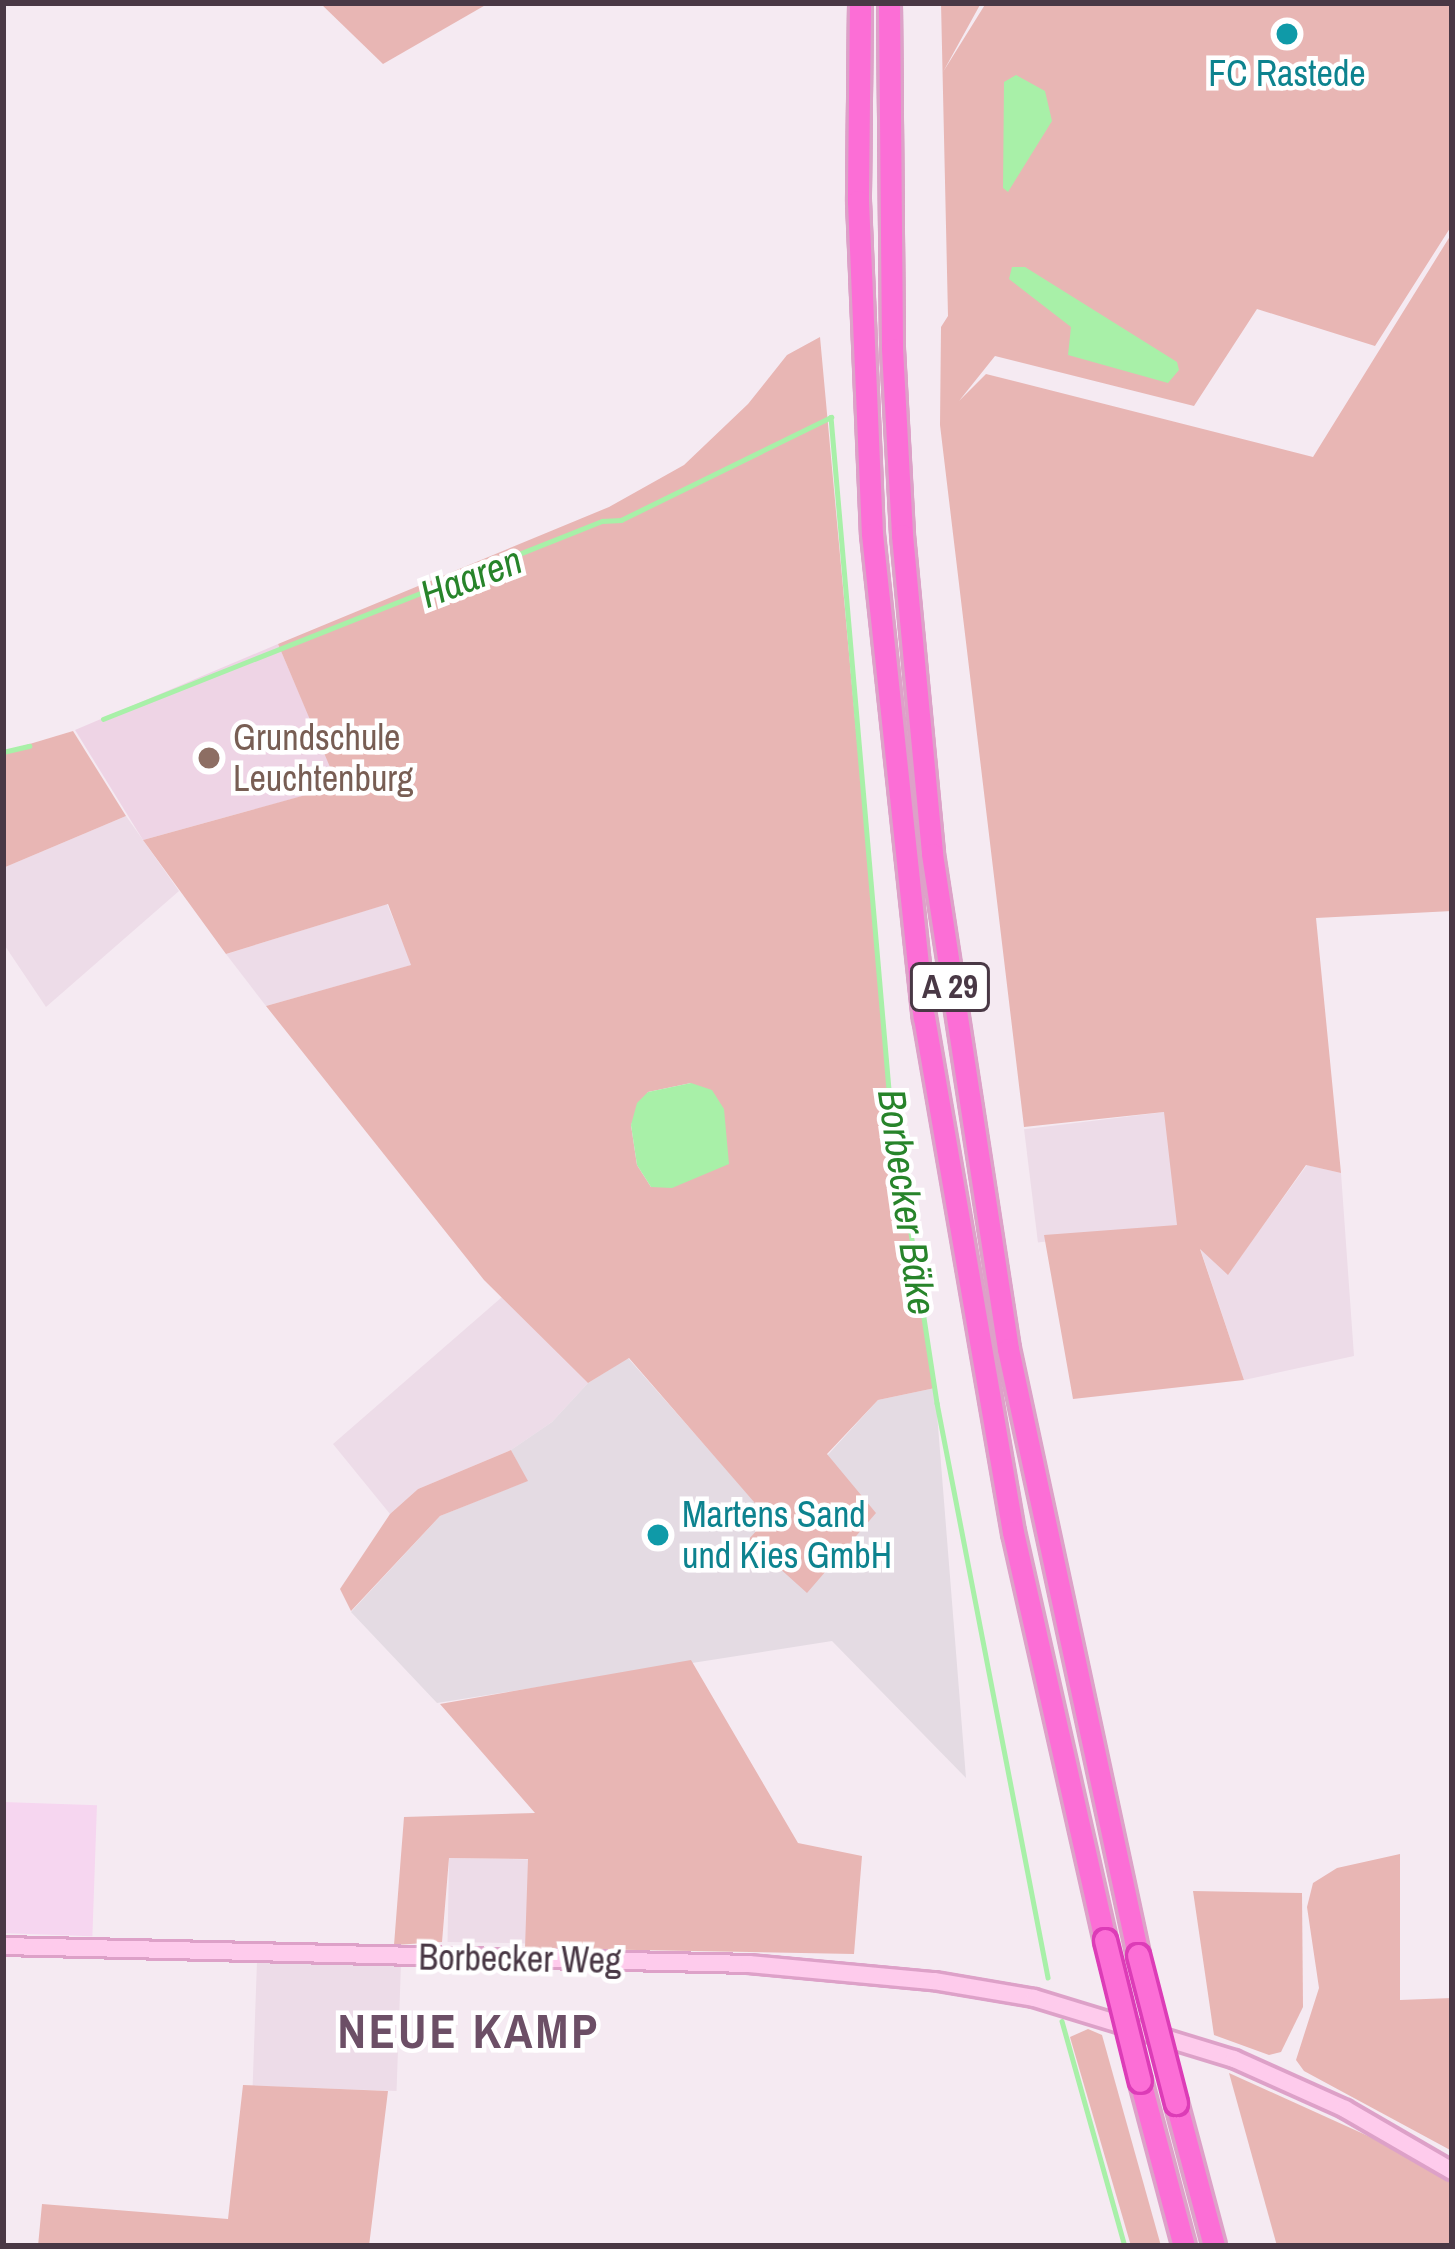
<!DOCTYPE html>
<meta charset="utf-8">
<style>
body{margin:0}
#map{position:relative;width:1455px;height:2249px;overflow:hidden;background:#f5eaf2;font-family:"Archivo Narrow",sans-serif}
div>[style]{position:absolute}
.residential>*{inset:0;background:#eddce8;transform-origin:0 0}
.commercial>*{inset:0;background:#f6d6f0;transform-origin:0 0}
.industrial>*{inset:0;background:#e4dbe3}
.education>*{inset:0;background:#eed4e5}
.green>*{inset:0;background:#e8b6b4}
.water>*{inset:0;background:#a8f0a8}
.stream>*{height:4.5px;margin:-2.25px;padding:0 2.25px;transform-origin:2.25px;border-radius:2.25px;background:#a8f0a8}
.roads{filter:drop-shadow(3px 0 #dda1c8) drop-shadow(-3px 0 #dda1c8) drop-shadow(0 3px #dda1c8) drop-shadow(0 -3px #dda1c8)}
.secondary>*{height:16px;margin:-8px;padding:0 8px;transform-origin:8px;border-radius:8px;background:#fecbec}
.highway>*{height:21px;margin:-10.5px;padding:0 10.5px;transform-origin:10.5px;border-radius:10.5px;background:#fc6ed6}
.bridges{filter:drop-shadow(3px 0 #dc3cb7) drop-shadow(-3px 0 #dc3cb7) drop-shadow(0 3px #dc3cb7) drop-shadow(0 -3px #dc3cb7)}
.highway-bridge>*{height:21px;margin:-10.5px;padding:0 10.5px;transform-origin:10.5px;border-radius:10.5px;background:#fc6ed6}
.dots>*{width:33px;height:33px;translate:-50% -50%;box-sizing:border-box;border:6px solid #fff;border-radius:50%}
span{translate:-50% -50%;white-space:nowrap;text-align:center;line-height:1.15;-webkit-text-stroke:9px #fff;paint-order:stroke}
.shield-label span{padding:3px 9px;background:#fff;border:3px solid;border-radius:9px;-webkit-text-stroke-width:0}
.shield-label{font-size:33px;color:#493845;font-weight:700}
.culture-label{font-size:36px;color:#0d838f}
.left{translate:0 -50%;text-align:left}
.education-label{font-size:36px;color:#785e54}
.street-label{font-size:36px;color:#493845}
.water-label{font-size:39px;color:#27842a;font-style:italic}
.district-label{font-size:48px;color:#6c4f66;font-weight:700;letter-spacing:3px}
.frame{position:absolute;inset:0;border:6px solid #493845;pointer-events:none}
</style>
<div id="map">
<div class="residential">
<i style="clip-path:polygon(126px 816px,179px 891px,46px 1007px,3px 943px,3px 868px)"></i>
<i style="clip-path:polygon(387px 904px,412px 965px,266px 1006px,226px 954px)"></i>
<i style="left:1165px;top:1112px;width:114px;height:142px;rotate:83deg"></i>
<i style="clip-path:polygon(1307px 1165px,1341px 1173px,1354px 1356px,1244px 1380px,1200px 1248px,1228px 1274px)"></i>
<i style="clip-path:polygon(502px 1297px,588px 1383px,552px 1422px,511px 1450px,418px 1489px,390px 1514px,333px 1444px)"></i>
<i style="left:449px;top:1858px;width:80px;height:84px;rotate:1deg"></i>
<i style="left:257px;top:1961px;width:144px;height:125px;rotate:2deg"></i>
</div>
<div class="commercial">
<i style="left:3px;top:1802px;width:94px;height:131px;rotate:2deg"></i>
</div>
<div class="industrial">
<i style="clip-path:polygon(628px 1358px,769px 1518px,749px 1541px,878px 1400px,935px 1388px,966px 1778px,832px 1641px,437px 1703px,351px 1612px,440px 1516px,527px 1481px,511px 1450px,552px 1422px,588px 1383px)"></i>
</div>
<div class="education">
<i style="clip-path:polygon(278px 644px,339px 786px,143px 840px,75px 730px)"></i>
</div>
<div class="green">
<i style="clip-path:polygon(320px 3px,489px 3px,383px 64px)"></i>
<i style="clip-path:polygon(941px 3px,981px 3px,943px 72px,986px 3px,1452px 3px,1452px 225px,1375px 346px,1257px 309px,1194px 406px,995px 356px,959px 401px,986px 374px,1313px 457px,1452px 233px,1452px 911px,1316px 918px,1341px 1173px,1306px 1165px,1228px 1275px,1200px 1249px,1244px 1380px,1073px 1399px,1044px 1235px,1177px 1225px,1164px 1112px,1024px 1127px,940px 425px,941px 327px,948px 316px)"></i>
<i style="clip-path:polygon(evenodd,820px 337px,889px 1089px,935px 1388px,878px 1400px,827px 1454px,876px 1513px,807px 1593px,748px 1540px,768px 1518px,629px 1358px,588px 1383px,484px 1280px,266px 1006px,411px 965px,388px 904px,226px 954px,143px 840px,338px 786px,278px 644px,609px 507px,684px 465px,748px 404px,787px 355px,820px 337px,691px 1083px,651px 1187px,637px 1165px,631px 1125px,648px 1092px,691px 1083px)"></i>
<i style="clip-path:polygon(73px 731px,126px 816px,3px 868px,3px 752px)"></i>
<i style="clip-path:polygon(511px 1450px,528px 1481px,440px 1516px,351px 1611px,340px 1589px,390px 1514px,418px 1489px)"></i>
<i style="clip-path:polygon(691px 1660px,798px 1843px,862px 1856px,854px 1954px,525px 1948px,528px 1859px,449px 1858px,442px 1942px,394px 1945px,404px 1817px,535px 1813px,440px 1704px)"></i>
<i style="clip-path:polygon(1400px 1854px,1400px 2000px,1452px 1998px,1452px 2151px,1304px 2071px,1296px 2060px,1319px 1988px,1307px 1907px,1313px 1883px,1337px 1868px)"></i>
<i style="clip-path:polygon(1193px 1891px,1302px 1893px,1303px 2007px,1281px 2052px,1269px 2055px,1214px 2035px)"></i>
<i style="clip-path:polygon(1088px 2029px,1102px 2035px,1161px 2246px,1131px 2246px,1070px 2037px)"></i>
<i style="clip-path:polygon(1229px 2073px,1388px 2145px,1452px 2181px,1451px 2246px,1277px 2246px)"></i>
<i style="clip-path:polygon(243px 2085px,388px 2091px,369px 2246px,38px 2246px,42px 2204px,228px 2219px)"></i>
</div>
<div class="water">
<i style="clip-path:polygon(1016px 75px,1045px 91px,1052px 121px,1008px 192px,1003px 188px,1004px 82px)"></i>
<i style="clip-path:polygon(1012px 267px,1025px 267px,1177px 362px,1179px 370px,1168px 383px,1068px 355px,1071px 327px,1009px 279px)"></i>
<i style="clip-path:polygon(691px 1083px,712px 1090px,724px 1109px,729px 1164px,672px 1188px,651px 1187px,637px 1165px,631px 1125px,637px 1103px,648px 1092px)"></i>
</div>
<div class="stream">
<i style="left:103px;top:719px;width:537px;rotate:-21.64deg"></i>
<i style="left:602px;top:521px;width:19px;rotate:-3deg"></i>
<i style="left:621px;top:520px;width:234px;rotate:-26.1deg"></i>
<i style="left:831px;top:417px;width:674px;rotate:85.07deg"></i>
<i style="left:889px;top:1089px;width:318px;rotate:81.3deg"></i>
<i style="left:937px;top:1403px;width:585px;rotate:79.06deg"></i>
<i style="left:3px;top:752px;width:27px;rotate:-13deg"></i>
<i style="left:1062px;top:2021px;width:234px;rotate:74.4deg"></i>
</div>
<div class="roads">
<div class="secondary">
<i style="left:3px;top:1946px;width:746px;rotate:1.38deg"></i>
<i style="left:749px;top:1964px;width:186px;rotate:5.3deg"></i>
<i style="left:934px;top:1981px;width:101px;rotate:9.6deg"></i>
<i style="left:1034px;top:1998px;width:209px;rotate:17deg"></i>
<i style="left:1234px;top:2059px;width:122px;rotate:24.2deg"></i>
<i style="left:1345px;top:2109px;width:124px;rotate:30.1deg"></i>
</div>
<div class="highway">
<i style="left:860px;top:3px;width:198px;rotate:90.6deg"></i>
<i style="left:858px;top:201px;width:333px;rotate:87.6deg"></i>
<i style="left:872px;top:534px;width:486px;rotate:83.9deg"></i>
<i style="left:924px;top:1017px;width:523px;rotate:80.2deg"></i>
<i style="left:1013px;top:1532px;width:418px;rotate:77.3deg"></i>
<i style="left:889px;top:3px;width:346px;rotate:89.5deg"></i>
<i style="left:892px;top:349px;width:186px;rotate:86.9deg"></i>
<i style="left:902px;top:535px;width:320px;rotate:84.6deg"></i>
<i style="left:932px;top:854px;width:501px;rotate:81.27deg"></i>
<i style="left:1008px;top:1349px;width:620px;rotate:77.89deg"></i>
<i style="left:1140px;top:2081px;width:171px;rotate:75.1deg"></i>
<i style="left:1176px;top:2103px;width:148px;rotate:75.1deg"></i>
</div>
</div>
<div class="bridges">
<div class="highway-bridge">
<i style="left:1105px;top:1940px;width:145px;rotate:76.1deg"></i>
<i style="left:1138px;top:1955px;width:153px;rotate:75.6deg"></i>
</div>
</div>
<div class="dots">
<i style="left:1287px;top:34px;background:#0f9aa8"></i>
<i style="left:209px;top:758px;background:#8d6e63"></i>
<i style="left:658px;top:1535px;background:#0f9aa8"></i>
</div>
<div class="shield-label">
<span style="left:950px;top:987px">A 29</span>
</div>
<div class="culture-label">
<span style="left:1287px;top:74px">FC Rastede</span>
<span class="left" style="left:682px;top:1535px">Martens Sand<br>und Kies GmbH</span>
</div>
<div class="education-label">
<span class="left" style="left:233px;top:758px">Grundschule<br>Leuchtenburg</span>
</div>
<div class="street-label">
<span style="left:520px;top:1959px;rotate:1deg">Borbecker Weg</span>
</div>
<div class="water-label">
<span style="left:471px;top:577px;rotate:-21deg">Haaren</span>
<span style="left:907px;top:1202px;rotate:82deg">Borbecker Bäke</span>
</div>
<div class="district-label">
<span style="left:469px;top:2031px">NEUE KAMP</span>
</div>
<div class="frame"></div>
</div>
